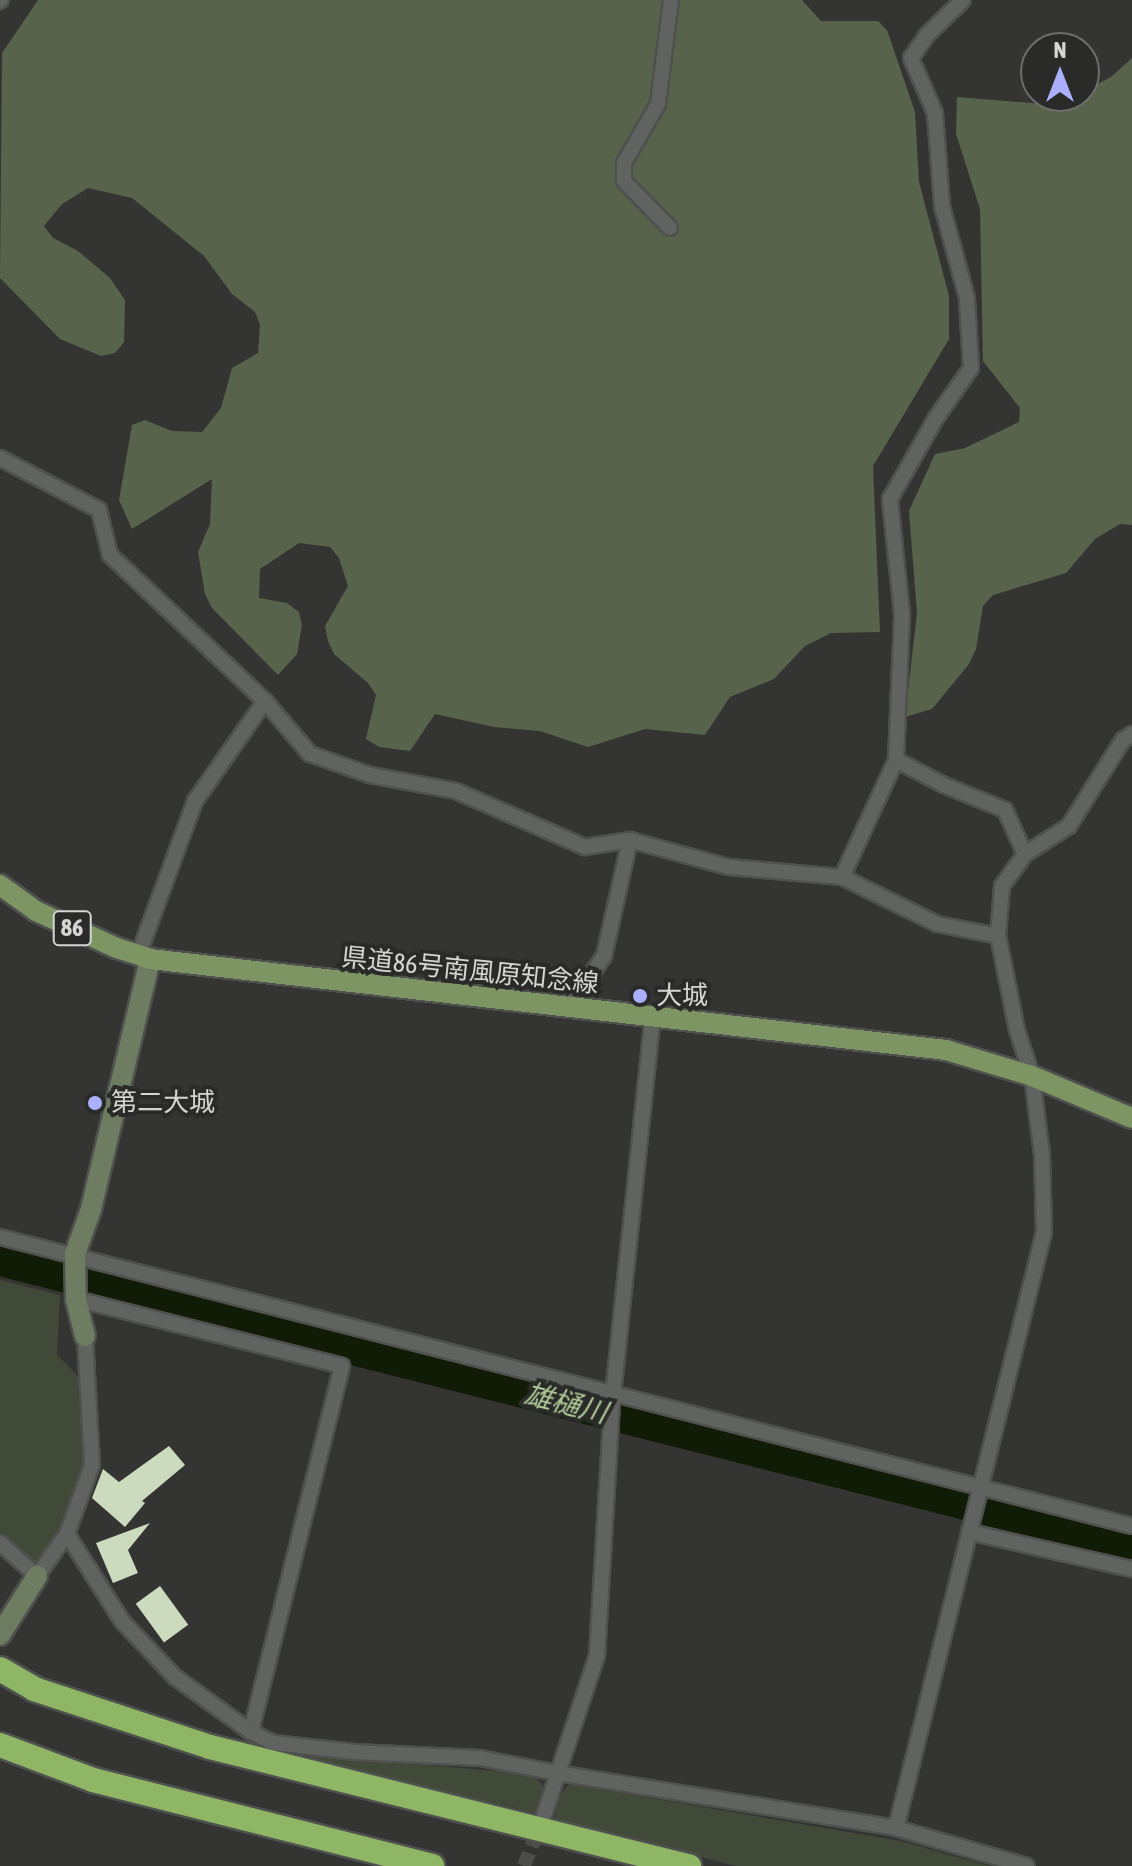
<!DOCTYPE html>
<meta charset="utf-8">
<style>
body{margin:0}
#map{position:relative;width:1132px;height:1866px;overflow:hidden;background:#343533;font-family:"Asap Condensed","Noto Sans JP",sans-serif}
div>[style]{position:absolute}
.green>*{inset:0;background:#414a39}
.forest>*{inset:0;background:#57644b}
.river>*{height:32px;margin:-16px;padding:0 16px;transform-origin:16px;border-radius:16px;background:#111c06}
.building>*{inset:0;background:#ccdbbe;transform-origin:0 0}
.street-tunnel>*{height:14px;margin-top:-7px;transform-origin:0;background:repeating-linear-gradient(90deg,#4c4d4b 0 14px,transparent 0 21px)}
.roads{filter:drop-shadow(2px 0 #4f514e) drop-shadow(-2px 0 #4f514e) drop-shadow(0 2px #4f514e) drop-shadow(0 -2px #4f514e)}
.street>*{height:14px;margin:-7px;padding:0 7px;transform-origin:7px;border-radius:7px;background:#616360}
.secondary>*{height:20px;margin:-10px;padding:0 10px;transform-origin:10px;border-radius:10px;background:#6e7c61}
.primary>*{height:20px;margin:-10px;padding:0 10px;transform-origin:10px;border-radius:10px;background:#7c9562}
.highway>*{height:24px;margin:-12px;padding:0 12px;transform-origin:12px;border-radius:12px;background:#8eb664}
.dots>*{width:22px;height:22px;translate:-50% -50%;box-sizing:border-box;border:4px solid #2a2b29;border-radius:50%}
span{translate:-50% -50%;white-space:nowrap;text-align:center;line-height:1.15;-webkit-text-stroke:8px #2a2b29;paint-order:stroke}
.shield-label span{padding:2px 6px;background:#2a2b29;border:2px solid;border-radius:6px;-webkit-text-stroke-width:0}
.shield-label{font-size:24px;color:#d5d6d4;font-weight:700}
.street-label{font-size:26px;color:#d5d6d4}
.poi-label{font-size:26px;color:#d5d6d4}
.left{translate:0 -50%;text-align:left}
.water-label{font-size:28px;color:#b0ca98;font-style:italic}
.north{position:absolute;left:1020px;top:32px;width:80px;height:80px;box-sizing:border-box;background:#2a2b29;border:2px solid #6e6f6d;border-radius:50%;rotate:0deg;font-size:22px;font-weight:700;line-height:32px;text-align:center;color:#d5d6d4}
.north::after{content:'';display:block;margin:auto;width:28px;height:36px;background:#aab0fc;clip-path:polygon(50% 0,100% 100%,50% 72%,0 100%)}
</style>
<div id="map">
<div class="green">
<i style="clip-path:polygon(0 1280px,60px 1295px,57px 1355px,81px 1379px,85px 1465px,73px 1503px,47px 1551px,36px 1564px,0 1533px)"></i>
<i style="clip-path:polygon(279px 1753px,533px 1774px,546px 1789px,537px 1813px)"></i>
<i style="clip-path:polygon(569px 1784px,901px 1841px,989px 1866px,736px 1866px,554px 1819px,560px 1795px)"></i>
</div>
<div class="forest">
<i style="clip-path:polygon(38px 0,802px 0,821px 21px,878px 21px,887px 30px,915px 112px,919px 182px,949px 296px,949px 339px,873px 466px,880px 632px,831px 633px,805px 646px,774px 679px,730px 697px,705px 735px,645px 729px,588px 747px,540px 731px,494px 727px,435px 714px,410px 751px,379px 747px,366px 739px,376px 695px,368px 683px,334px 654px,328px 641px,325px 626px,348px 586px,339px 558px,330px 547px,299px 543px,260px 569px,259px 598px,287px 603px,299px 612px,302px 625px,297px 654px,278px 675px,212px 608px,205px 594px,198px 552px,210px 524px,212px 479px,132px 529px,119px 500px,132px 425px,145px 420px,172px 431px,202px 432px,221px 408px,232px 368px,258px 353px,260px 325px,255px 312px,232px 294px,204px 256px,132px 198px,88px 188px,62px 204px,44px 226px,53px 238px,78px 251px,110px 278px,125px 300px,124px 342px,115px 353px,101px 356px,60px 339px,0 278px,2px 53px)"></i>
<i style="clip-path:polygon(1132px 58px,1132px 525px,1120px 524px,1095px 539px,1066px 573px,993px 595px,983px 606px,976px 649px,969px 664px,932px 709px,905px 717px,917px 613px,909px 511px,935px 454px,965px 448px,1019px 422px,1020px 408px,983px 361px,980px 209px,956px 134px,957px 97px,1044px 104px,1084px 96px,1084px 91px,1111px 77px)"></i>
</div>
<div class="river">
<i style="left:0;top:1260px;width:1168px;rotate:14.18deg"></i>
</div>
<div class="building">
<i style="clip-path:polygon(169px 1446px,185px 1465px,142px 1501px,145px 1503px,125px 1527px,92px 1498px,103px 1469px,119px 1482px)"></i>
<i style="clip-path:polygon(150px 1523px,128px 1550px,138px 1573px,113px 1583px,96px 1543px)"></i>
<i style="left:160px;top:1586px;width:48px;height:30px;rotate:54deg"></i>
</div>
<div class="street-tunnel">
<i style="left:524px;top:1866px;width:44px;rotate:-68.7deg"></i>
</div>
<div class="roads">
<div class="street">
<i style="left:0;top:1px;width:1px;rotate:-45deg"></i>
<i style="left:670px;top:228px;width:66px;rotate:-134.4deg"></i>
<i style="left:624px;top:181px;width:18px;rotate:-90deg"></i>
<i style="left:624px;top:163px;width:68px;rotate:-60deg"></i>
<i style="left:658px;top:104px;width:105px;rotate:-82.9deg"></i>
<i style="left:0;top:458px;width:112px;rotate:27.7deg"></i>
<i style="left:99px;top:510px;width:46px;rotate:76.3deg"></i>
<i style="left:110px;top:555px;width:213px;rotate:43.3deg"></i>
<i style="left:265px;top:701px;width:70px;rotate:49.7deg"></i>
<i style="left:310px;top:754px;width:64px;rotate:19.3deg"></i>
<i style="left:370px;top:775px;width:87px;rotate:10.5deg"></i>
<i style="left:456px;top:791px;width:141px;rotate:23.5deg"></i>
<i style="left:585px;top:847px;width:46px;rotate:-8.8deg"></i>
<i style="left:630px;top:840px;width:103px;rotate:15.3deg"></i>
<i style="left:729px;top:867px;width:113px;rotate:5.1deg"></i>
<i style="left:842px;top:877px;width:106px;rotate:26.3deg"></i>
<i style="left:937px;top:924px;width:62px;rotate:11.1deg"></i>
<i style="left:896px;top:760px;width:54px;rotate:27.5deg"></i>
<i style="left:944px;top:785px;width:66px;rotate:22.3deg"></i>
<i style="left:1005px;top:810px;width:48px;rotate:65.6deg"></i>
<i style="left:842px;top:877px;width:129px;rotate:-65.2deg"></i>
<i style="left:896px;top:760px;width:146px;rotate:-87.6deg"></i>
<i style="left:902px;top:614px;width:116px;rotate:-96deg"></i>
<i style="left:890px;top:499px;width:93px;rotate:-60.4deg"></i>
<i style="left:936px;top:418px;width:61px;rotate:-55deg"></i>
<i style="left:971px;top:368px;width:70px;rotate:-93.3deg"></i>
<i style="left:967px;top:298px;width:95px;rotate:-105.2deg"></i>
<i style="left:942px;top:206px;width:93px;rotate:-94.3deg"></i>
<i style="left:935px;top:113px;width:60px;rotate:-113.6deg"></i>
<i style="left:911px;top:58px;width:28px;rotate:-55deg"></i>
<i style="left:927px;top:35px;width:50px;rotate:-44.2deg"></i>
<i style="left:138px;top:956px;width:165px;rotate:-69.8deg"></i>
<i style="left:195px;top:801px;width:122px;rotate:-55deg"></i>
<i style="left:568px;top:1008px;width:63px;rotate:-55.3deg"></i>
<i style="left:604px;top:956px;width:119px;rotate:-77.4deg"></i>
<i style="left:0;top:1237px;width:1168px;rotate:14.32deg"></i>
<i style="left:76px;top:1299px;width:274px;rotate:14.1deg"></i>
<i style="left:342px;top:1366px;width:377px;rotate:104deg"></i>
<i style="left:969px;top:1532px;width:167px;rotate:12.8deg"></i>
<i style="left:67px;top:1534px;width:103px;rotate:57.7deg"></i>
<i style="left:122px;top:1621px;width:77px;rotate:46.6deg"></i>
<i style="left:175px;top:1677px;width:94px;rotate:35.9deg"></i>
<i style="left:251px;top:1732px;width:25px;rotate:26deg"></i>
<i style="left:274px;top:1743px;width:81px;rotate:6.4deg"></i>
<i style="left:354px;top:1752px;width:126px;rotate:2.7deg"></i>
<i style="left:480px;top:1758px;width:78px;rotate:11deg"></i>
<i style="left:557px;top:1773px;width:343px;rotate:9.2deg"></i>
<i style="left:896px;top:1828px;width:136px;rotate:16.2deg"></i>
<i style="left:0;top:1543px;width:50px;rotate:41.7deg"></i>
<i style="left:37px;top:1576px;width:52px;rotate:-54.5deg"></i>
<i style="left:67px;top:1534px;width:73px;rotate:-70.1deg"></i>
<i style="left:92px;top:1465px;width:129px;rotate:-93.1deg"></i>
<i style="left:543px;top:1818px;width:171px;rotate:-71.6deg"></i>
<i style="left:597px;top:1656px;width:252px;rotate:-86.6deg"></i>
<i style="left:612px;top:1404px;width:389px;rotate:-84deg"></i>
<i style="left:896px;top:1828px;width:614px;rotate:-76.05deg"></i>
<i style="left:1044px;top:1232px;width:77px;rotate:-91.5deg"></i>
<i style="left:1042px;top:1155px;width:80px;rotate:-97.2deg"></i>
<i style="left:1032px;top:1076px;width:48px;rotate:-108.1deg"></i>
<i style="left:1017px;top:1030px;width:96px;rotate:-101.4deg"></i>
<i style="left:998px;top:936px;width:50px;rotate:-85.4deg"></i>
<i style="left:1002px;top:886px;width:39px;rotate:-54deg"></i>
<i style="left:1025px;top:854px;width:52px;rotate:-32.5deg"></i>
<i style="left:1069px;top:826px;width:102px;rotate:-57.9deg"></i>
<i style="left:1123px;top:740px;width:11px;rotate:-34deg"></i>
</div>
<div class="secondary">
<i style="left:85px;top:1336px;width:38px;rotate:-104deg"></i>
<i style="left:76px;top:1299px;width:45px;rotate:-91.3deg"></i>
<i style="left:75px;top:1254px;width:48px;rotate:-70.4deg"></i>
<i style="left:91px;top:1209px;width:257px;rotate:-76.7deg"></i>
<i style="left:0;top:1635px;width:70px;rotate:-57.9deg"></i>
</div>
<div class="primary">
<i style="left:0;top:885px;width:44px;rotate:35.8deg"></i>
<i style="left:36px;top:911px;width:89px;rotate:24.6deg"></i>
<i style="left:117px;top:948px;width:35px;rotate:18deg"></i>
<i style="left:150px;top:959px;width:801px;rotate:6.52deg"></i>
<i style="left:946px;top:1050px;width:90px;rotate:16.8deg"></i>
<i style="left:1032px;top:1076px;width:108px;rotate:22.8deg"></i>
</div>
<div class="highway">
<i style="left:0;top:1669px;width:39px;rotate:30deg"></i>
<i style="left:34px;top:1689px;width:185px;rotate:18.2deg"></i>
<i style="left:210px;top:1747px;width:494px;rotate:14deg"></i>
<i style="left:0;top:1745px;width:99px;rotate:20.6deg"></i>
<i style="left:93px;top:1780px;width:350px;rotate:14.2deg"></i>
</div>
</div>
<div class="dots">
<i style="left:640px;top:996px;background:#aab0fc"></i>
<i style="left:95px;top:1103px;background:#aab0fc"></i>
</div>
<div class="shield-label">
<span style="left:72px;top:928px">86</span>
</div>
<div class="street-label">
<span style="left:470px;top:971px;rotate:6deg">県道86号南風原知念線</span>
</div>
<div class="poi-label">
<span class="left" style="left:656px;top:996px">大城</span>
<span class="left" style="left:111px;top:1103px">第二大城</span>
</div>
<div class="water-label">
<span style="left:566px;top:1403px;rotate:14deg">雄樋川</span>
</div>
<div class="north">N</div>
</div>
